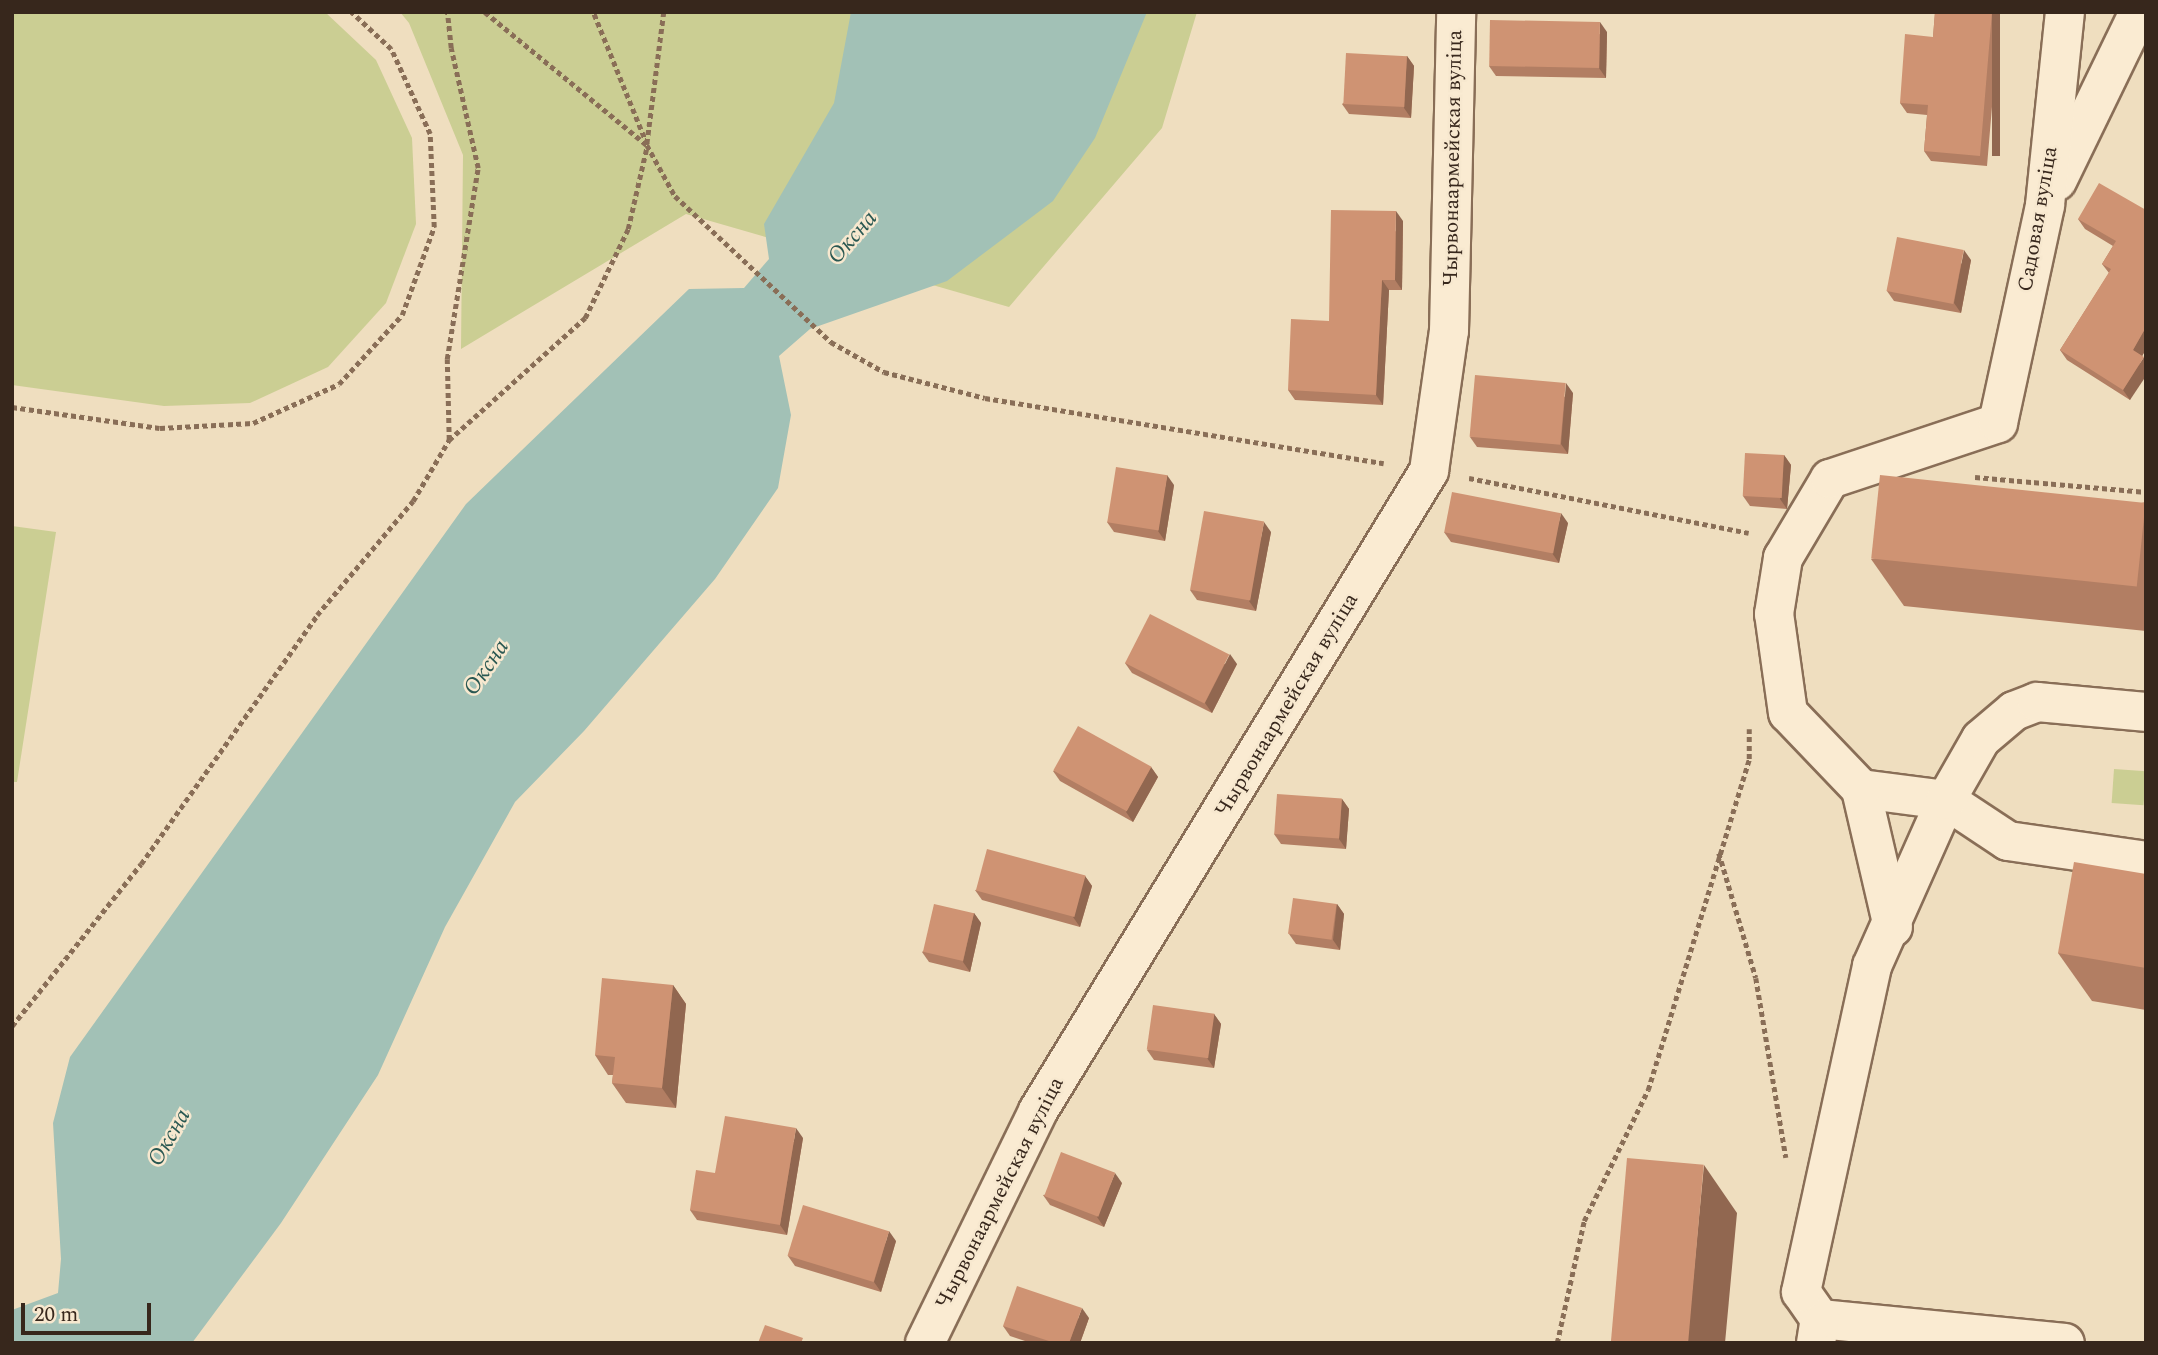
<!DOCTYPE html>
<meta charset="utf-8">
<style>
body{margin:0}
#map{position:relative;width:2158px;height:1355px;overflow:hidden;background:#efdebf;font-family:Spectral,serif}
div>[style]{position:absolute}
.green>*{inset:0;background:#cbce93;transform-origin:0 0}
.water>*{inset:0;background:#a2c1b6}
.path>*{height:4.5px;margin-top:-2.25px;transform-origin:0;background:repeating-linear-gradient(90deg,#896e57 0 5px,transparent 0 8.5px)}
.roads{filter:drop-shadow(2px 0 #896e57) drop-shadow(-2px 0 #896e57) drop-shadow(0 2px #896e57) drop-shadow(0 -2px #896e57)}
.minor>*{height:38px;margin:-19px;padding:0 19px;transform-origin:19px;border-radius:19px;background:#faebd2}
.wall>*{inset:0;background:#b27e63}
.shaded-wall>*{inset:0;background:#916750;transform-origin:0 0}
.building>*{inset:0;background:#cf9373;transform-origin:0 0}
span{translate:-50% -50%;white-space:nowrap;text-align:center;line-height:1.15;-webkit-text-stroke:5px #f7e8cf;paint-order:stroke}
.street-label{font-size:21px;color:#37271c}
.water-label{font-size:23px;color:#2a5852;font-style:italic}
.frame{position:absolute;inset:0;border:14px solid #37271c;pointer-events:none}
.scale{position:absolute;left:21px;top:1303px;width:130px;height:32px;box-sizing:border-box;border:4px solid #37271c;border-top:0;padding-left:9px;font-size:21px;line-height:24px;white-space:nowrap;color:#37271c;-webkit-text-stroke:5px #f7e8cf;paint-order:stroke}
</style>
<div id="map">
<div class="green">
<i style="clip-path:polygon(12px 12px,325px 12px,376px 60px,412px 138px,416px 224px,386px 303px,328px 367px,250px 403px,164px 406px,12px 385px)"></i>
<i style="clip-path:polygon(400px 12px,1197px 12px,1162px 128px,1009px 307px,686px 214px,461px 349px,463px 155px,409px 23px)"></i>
<i style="clip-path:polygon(12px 526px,56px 532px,17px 782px,12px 782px)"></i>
<i style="left:2114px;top:769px;width:32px;height:34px;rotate:4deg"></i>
</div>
<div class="water">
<i style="clip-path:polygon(851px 12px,1147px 12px,1095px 138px,1053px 201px,947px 281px,810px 329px,779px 356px,791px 415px,778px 488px,715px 579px,584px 731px,515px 802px,445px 927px,378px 1075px,281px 1223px,192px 1343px,12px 1343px,12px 1310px,58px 1293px,61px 1259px,53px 1123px,70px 1057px,466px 504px,689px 289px,744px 288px,769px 259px,764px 224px,834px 103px)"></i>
</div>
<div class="path">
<i style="left:485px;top:12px;width:210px;rotate:39.4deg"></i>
<i style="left:647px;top:145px;width:144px;rotate:-112.1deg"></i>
<i style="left:664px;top:12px;width:134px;rotate:97.3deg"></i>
<i style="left:647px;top:145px;width:58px;rotate:61.2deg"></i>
<i style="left:675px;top:196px;width:214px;rotate:43.1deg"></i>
<i style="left:831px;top:342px;width:61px;rotate:29.5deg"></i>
<i style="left:884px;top:372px;width:104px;rotate:14.4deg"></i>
<i style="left:985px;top:398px;width:404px;rotate:9.3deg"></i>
<i style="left:12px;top:407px;width:149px;rotate:8.1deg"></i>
<i style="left:160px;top:428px;width:93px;rotate:-3.1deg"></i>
<i style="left:253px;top:423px;width:94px;rotate:-24.4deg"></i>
<i style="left:339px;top:384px;width:93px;rotate:-47.6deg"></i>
<i style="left:402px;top:315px;width:94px;rotate:-70deg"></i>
<i style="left:434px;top:227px;width:93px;rotate:-92.5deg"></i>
<i style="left:430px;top:134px;width:94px;rotate:-114.6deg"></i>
<i style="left:391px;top:49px;width:54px;rotate:-137.2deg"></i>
<i style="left:449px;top:440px;width:183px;rotate:-41.9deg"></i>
<i style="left:585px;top:318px;width:99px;rotate:-64.2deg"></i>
<i style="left:628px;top:229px;width:85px;rotate:-77.1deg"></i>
<i style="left:1975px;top:477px;width:172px;rotate:5deg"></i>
<i style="left:1469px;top:478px;width:285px;rotate:11.1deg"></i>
<i style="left:1719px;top:853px;width:130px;rotate:73.5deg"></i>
<i style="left:1756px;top:978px;width:182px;rotate:80.5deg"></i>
<i style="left:12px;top:1026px;width:207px;rotate:-51.5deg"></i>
<i style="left:141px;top:864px;width:305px;rotate:-54.7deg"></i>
<i style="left:317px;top:615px;width:149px;rotate:-49.9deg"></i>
<i style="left:413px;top:501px;width:71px;rotate:-59.5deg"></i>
<i style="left:449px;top:440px;width:81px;rotate:-91.4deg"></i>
<i style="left:447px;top:359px;width:193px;rotate:-80.8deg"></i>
<i style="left:478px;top:168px;width:123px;rotate:-102.7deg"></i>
<i style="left:451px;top:48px;width:36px;rotate:-96deg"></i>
<i style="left:1557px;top:1343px;width:125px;rotate:-77.5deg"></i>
<i style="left:1584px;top:1221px;width:146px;rotate:-64deg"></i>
<i style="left:1648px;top:1090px;width:346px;rotate:-73deg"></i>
<i style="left:1749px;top:759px;width:30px;rotate:-90deg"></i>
</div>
<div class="roads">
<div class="minor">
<i style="left:2057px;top:181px;width:188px;rotate:-64.1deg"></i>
<i style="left:1861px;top:789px;width:86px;rotate:7.4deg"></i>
<i style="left:1946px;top:800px;width:74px;rotate:33.5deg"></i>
<i style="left:2008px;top:841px;width:139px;rotate:8.2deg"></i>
<i style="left:1893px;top:927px;width:142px;rotate:-103.1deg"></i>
<i style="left:1861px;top:789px;width:105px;rotate:-133.8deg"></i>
<i style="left:1788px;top:713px;width:100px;rotate:-98deg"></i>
<i style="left:1774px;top:614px;width:57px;rotate:-80.9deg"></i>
<i style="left:1783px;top:558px;width:92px;rotate:-59.3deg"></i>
<i style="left:1830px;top:479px;width:177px;rotate:-18.4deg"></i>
<i style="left:1998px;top:423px;width:223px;rotate:-77.8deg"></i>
<i style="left:2045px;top:205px;width:194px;rotate:-84.1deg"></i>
<i style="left:1820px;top:1319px;width:246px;rotate:5.6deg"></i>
<i style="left:925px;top:1343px;width:258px;rotate:-64deg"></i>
<i style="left:1038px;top:1111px;width:750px;rotate:-58.58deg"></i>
<i style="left:1429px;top:471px;width:141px;rotate:-81.9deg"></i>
<i style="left:1449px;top:331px;width:319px;rotate:-88.7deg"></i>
<i style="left:1816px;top:1343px;width:24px;rotate:-81deg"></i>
<i style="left:1820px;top:1319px;width:33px;rotate:-125deg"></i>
<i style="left:1801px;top:1292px;width:334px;rotate:-77.7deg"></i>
<i style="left:1872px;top:966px;width:182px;rotate:-66deg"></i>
<i style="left:1946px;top:800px;width:70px;rotate:-60.2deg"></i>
<i style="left:1981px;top:739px;width:43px;rotate:-40.3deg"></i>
<i style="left:2014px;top:711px;width:25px;rotate:-21deg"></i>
<i style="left:2037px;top:702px;width:109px;rotate:5.2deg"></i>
</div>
</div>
<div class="wall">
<i style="clip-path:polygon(1935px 12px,2000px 12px,1987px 166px,1931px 161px,1924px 151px,1927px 115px,1907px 113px,1900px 103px,1933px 37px)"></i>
<i style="clip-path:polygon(1607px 32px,1606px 78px,1496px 76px,1489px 66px)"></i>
<i style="clip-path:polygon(1407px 56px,1414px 66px,1411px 118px,1349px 114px,1342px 104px)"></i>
<i style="clip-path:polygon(2146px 210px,2146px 349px,2142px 356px,2130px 400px,2067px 360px,2060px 350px,2109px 273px,2102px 264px,2113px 246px,2085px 229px,2078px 219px)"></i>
<i style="clip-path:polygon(1403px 221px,1402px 290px,1389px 290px,1383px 405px,1295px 400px,1288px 390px,1329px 321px)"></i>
<i style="clip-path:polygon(1971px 260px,1961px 313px,1894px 301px,1887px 291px)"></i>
<i style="clip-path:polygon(1573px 393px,1568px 454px,1477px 447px,1470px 437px)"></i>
<i style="clip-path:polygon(1784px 455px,1791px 465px,1787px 509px,1750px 506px,1743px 496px)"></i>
<i style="clip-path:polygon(1174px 485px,1165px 541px,1114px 532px,1107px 522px)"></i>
<i style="clip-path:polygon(2146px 502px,2146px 631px,1904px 606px,1871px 559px)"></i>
<i style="clip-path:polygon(1568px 523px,1559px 563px,1451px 542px,1444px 532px)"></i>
<i style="clip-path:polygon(1271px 532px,1256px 611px,1197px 600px,1190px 590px)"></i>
<i style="clip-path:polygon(1125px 663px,1237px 664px,1212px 713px,1132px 673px)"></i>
<i style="clip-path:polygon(1151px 767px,1158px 777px,1133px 822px,1060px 781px,1053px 771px)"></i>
<i style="clip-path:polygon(1342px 799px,1349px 809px,1346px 849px,1281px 844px,1274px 834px)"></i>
<i style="clip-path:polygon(2146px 874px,2146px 1010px,2092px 1001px,2058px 953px)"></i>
<i style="clip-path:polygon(1085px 876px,1092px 886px,1080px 927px,982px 900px,975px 890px)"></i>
<i style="clip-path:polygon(1337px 904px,1344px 914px,1340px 950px,1296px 944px,1289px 934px)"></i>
<i style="clip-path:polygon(974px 913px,981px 923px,970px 972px,929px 962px,922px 952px)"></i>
<i style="clip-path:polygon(673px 985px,686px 1004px,676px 1108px,626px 1103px,612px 1083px,613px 1075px,608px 1075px,595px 1055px)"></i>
<i style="clip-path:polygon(1214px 1014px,1221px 1024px,1214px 1068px,1154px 1060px,1147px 1050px)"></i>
<i style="clip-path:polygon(803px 1138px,787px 1235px,697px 1220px,690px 1210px,715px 1173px)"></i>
<i style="clip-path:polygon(1122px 1183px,1104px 1227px,1050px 1205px,1043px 1195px)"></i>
<i style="clip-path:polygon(896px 1241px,881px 1292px,795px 1266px,788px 1256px)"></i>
<i style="clip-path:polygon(1089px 1318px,1080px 1343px,1031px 1343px,1010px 1336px,1003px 1326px)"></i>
</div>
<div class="shaded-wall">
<i style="left:1992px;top:12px;width:8px;height:144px"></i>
<i style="clip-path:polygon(1600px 22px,1607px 32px,1606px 78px,1599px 68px)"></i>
<i style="clip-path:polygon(1407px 56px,1414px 66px,1411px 118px,1404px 108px)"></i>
<i style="clip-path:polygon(1396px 211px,1403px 221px,1402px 290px,1395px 280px)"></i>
<i style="clip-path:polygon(1964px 250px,1971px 260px,1961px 313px,1954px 303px)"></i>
<i style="clip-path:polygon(1382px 280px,1389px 290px,1383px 405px,1376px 395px)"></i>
<i style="clip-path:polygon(2146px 327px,2146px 349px,2140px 360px,2133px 350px)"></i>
<i style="clip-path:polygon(2144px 357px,2146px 360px,2146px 376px,2130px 400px,2123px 390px)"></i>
<i style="clip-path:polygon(1566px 383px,1573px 393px,1568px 454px,1561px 444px)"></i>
<i style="clip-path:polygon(1784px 455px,1791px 465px,1787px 509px,1780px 499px)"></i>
<i style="clip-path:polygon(1167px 475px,1174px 485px,1165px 541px,1158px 531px)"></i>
<i style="clip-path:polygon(1561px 513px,1568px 523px,1559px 563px,1552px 553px)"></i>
<i style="clip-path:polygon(1264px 522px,1271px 532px,1256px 611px,1249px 601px)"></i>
<i style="clip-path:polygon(1230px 654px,1237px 664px,1212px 713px,1205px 703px)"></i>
<i style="clip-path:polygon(1151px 767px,1158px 777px,1133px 822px,1126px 812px)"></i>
<i style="clip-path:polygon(1342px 799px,1349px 809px,1346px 849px,1339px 839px)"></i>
<i style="clip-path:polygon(1085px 876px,1092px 886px,1080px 927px,1073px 917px)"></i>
<i style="clip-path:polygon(1337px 904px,1344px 914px,1340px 950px,1333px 940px)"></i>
<i style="clip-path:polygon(974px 913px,981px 923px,970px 972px,963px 962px)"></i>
<i style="clip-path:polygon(673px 985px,686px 1004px,676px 1108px,662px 1088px)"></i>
<i style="clip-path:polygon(1214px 1014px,1221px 1024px,1214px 1068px,1207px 1058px)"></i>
<i style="clip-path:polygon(796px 1128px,803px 1138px,787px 1235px,780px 1225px)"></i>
<i style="clip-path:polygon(1704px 1165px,1737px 1213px,1725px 1343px,1687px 1343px)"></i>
<i style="clip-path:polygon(1115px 1173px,1122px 1183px,1104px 1227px,1097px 1217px)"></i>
<i style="clip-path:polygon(889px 1231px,896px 1241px,881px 1292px,874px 1282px)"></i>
<i style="clip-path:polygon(1082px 1308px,1089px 1318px,1080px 1343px,1069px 1343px)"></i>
</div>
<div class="building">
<i style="clip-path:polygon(1935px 12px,1992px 12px,1980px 156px,1924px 151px,1928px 105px,1900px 103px,1905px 34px,1933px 37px)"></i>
<i style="left:1490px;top:20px;width:110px;height:46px;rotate:1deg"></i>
<i style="left:1346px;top:53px;width:61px;height:51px;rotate:3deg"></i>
<i style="clip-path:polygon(2099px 183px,2146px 210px,2146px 327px,2133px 350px,2144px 357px,2123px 390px,2060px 350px,2111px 269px,2102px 264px,2116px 241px,2078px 219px)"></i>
<i style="clip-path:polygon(1331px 210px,1396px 211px,1395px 280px,1382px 280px,1376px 395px,1288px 390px,1291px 319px,1329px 321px)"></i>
<i style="left:1897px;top:237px;width:68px;height:55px;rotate:11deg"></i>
<i style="left:1475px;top:375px;width:91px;height:62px;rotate:5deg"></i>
<i style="left:1745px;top:453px;width:39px;height:43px;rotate:3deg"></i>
<i style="left:1116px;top:467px;width:52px;height:56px;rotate:9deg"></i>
<i style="left:1880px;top:475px;width:267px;height:84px;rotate:6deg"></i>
<i style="left:1452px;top:492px;width:111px;height:41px;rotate:11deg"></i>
<i style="left:1204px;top:511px;width:61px;height:80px;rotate:10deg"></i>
<i style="left:1150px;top:614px;width:89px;height:55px;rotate:27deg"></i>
<i style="left:1078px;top:726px;width:84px;height:51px;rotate:29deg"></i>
<i style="left:1277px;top:794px;width:65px;height:40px;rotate:4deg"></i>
<i style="left:987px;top:849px;width:102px;height:43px;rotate:15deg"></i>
<i style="clip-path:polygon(2074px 862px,2146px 874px,2146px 968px,2058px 953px)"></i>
<i style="left:1293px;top:898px;width:44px;height:36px;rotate:8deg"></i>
<i style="left:934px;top:904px;width:41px;height:49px;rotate:13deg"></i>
<i style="clip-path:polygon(602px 978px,673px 985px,662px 1088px,612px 1083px,615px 1057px,595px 1055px)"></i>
<i style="left:1153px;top:1005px;width:62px;height:45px;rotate:8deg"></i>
<i style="clip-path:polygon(725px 1116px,796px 1128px,780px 1225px,690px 1210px,696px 1170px,715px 1173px)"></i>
<i style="left:1061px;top:1152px;width:58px;height:47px;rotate:21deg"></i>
<i style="left:1627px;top:1158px;width:77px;height:186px;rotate:5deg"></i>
<i style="left:803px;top:1205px;width:90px;height:53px;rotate:17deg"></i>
<i style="clip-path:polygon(1017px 1286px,1082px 1308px,1069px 1343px,1055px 1343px,1003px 1326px)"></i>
<i style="clip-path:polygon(765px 1325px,803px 1338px,801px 1343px,758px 1343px)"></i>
</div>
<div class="street-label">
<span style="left:1453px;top:158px;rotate:-89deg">Чырвонаармейская вуліца</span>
<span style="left:2038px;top:219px;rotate:-80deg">Садовая вуліца</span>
<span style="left:1287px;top:705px;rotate:-59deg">Чырвонаармейская вуліца</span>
<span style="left:1000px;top:1193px;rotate:-63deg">Чырвонаармейская вуліца</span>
</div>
<div class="water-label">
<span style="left:853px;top:238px;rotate:-49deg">Оксна</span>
<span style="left:487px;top:668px;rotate:-56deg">Оксна</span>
<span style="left:170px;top:1138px;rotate:-60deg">Оксна</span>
</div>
<div class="frame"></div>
<div class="scale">20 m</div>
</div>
